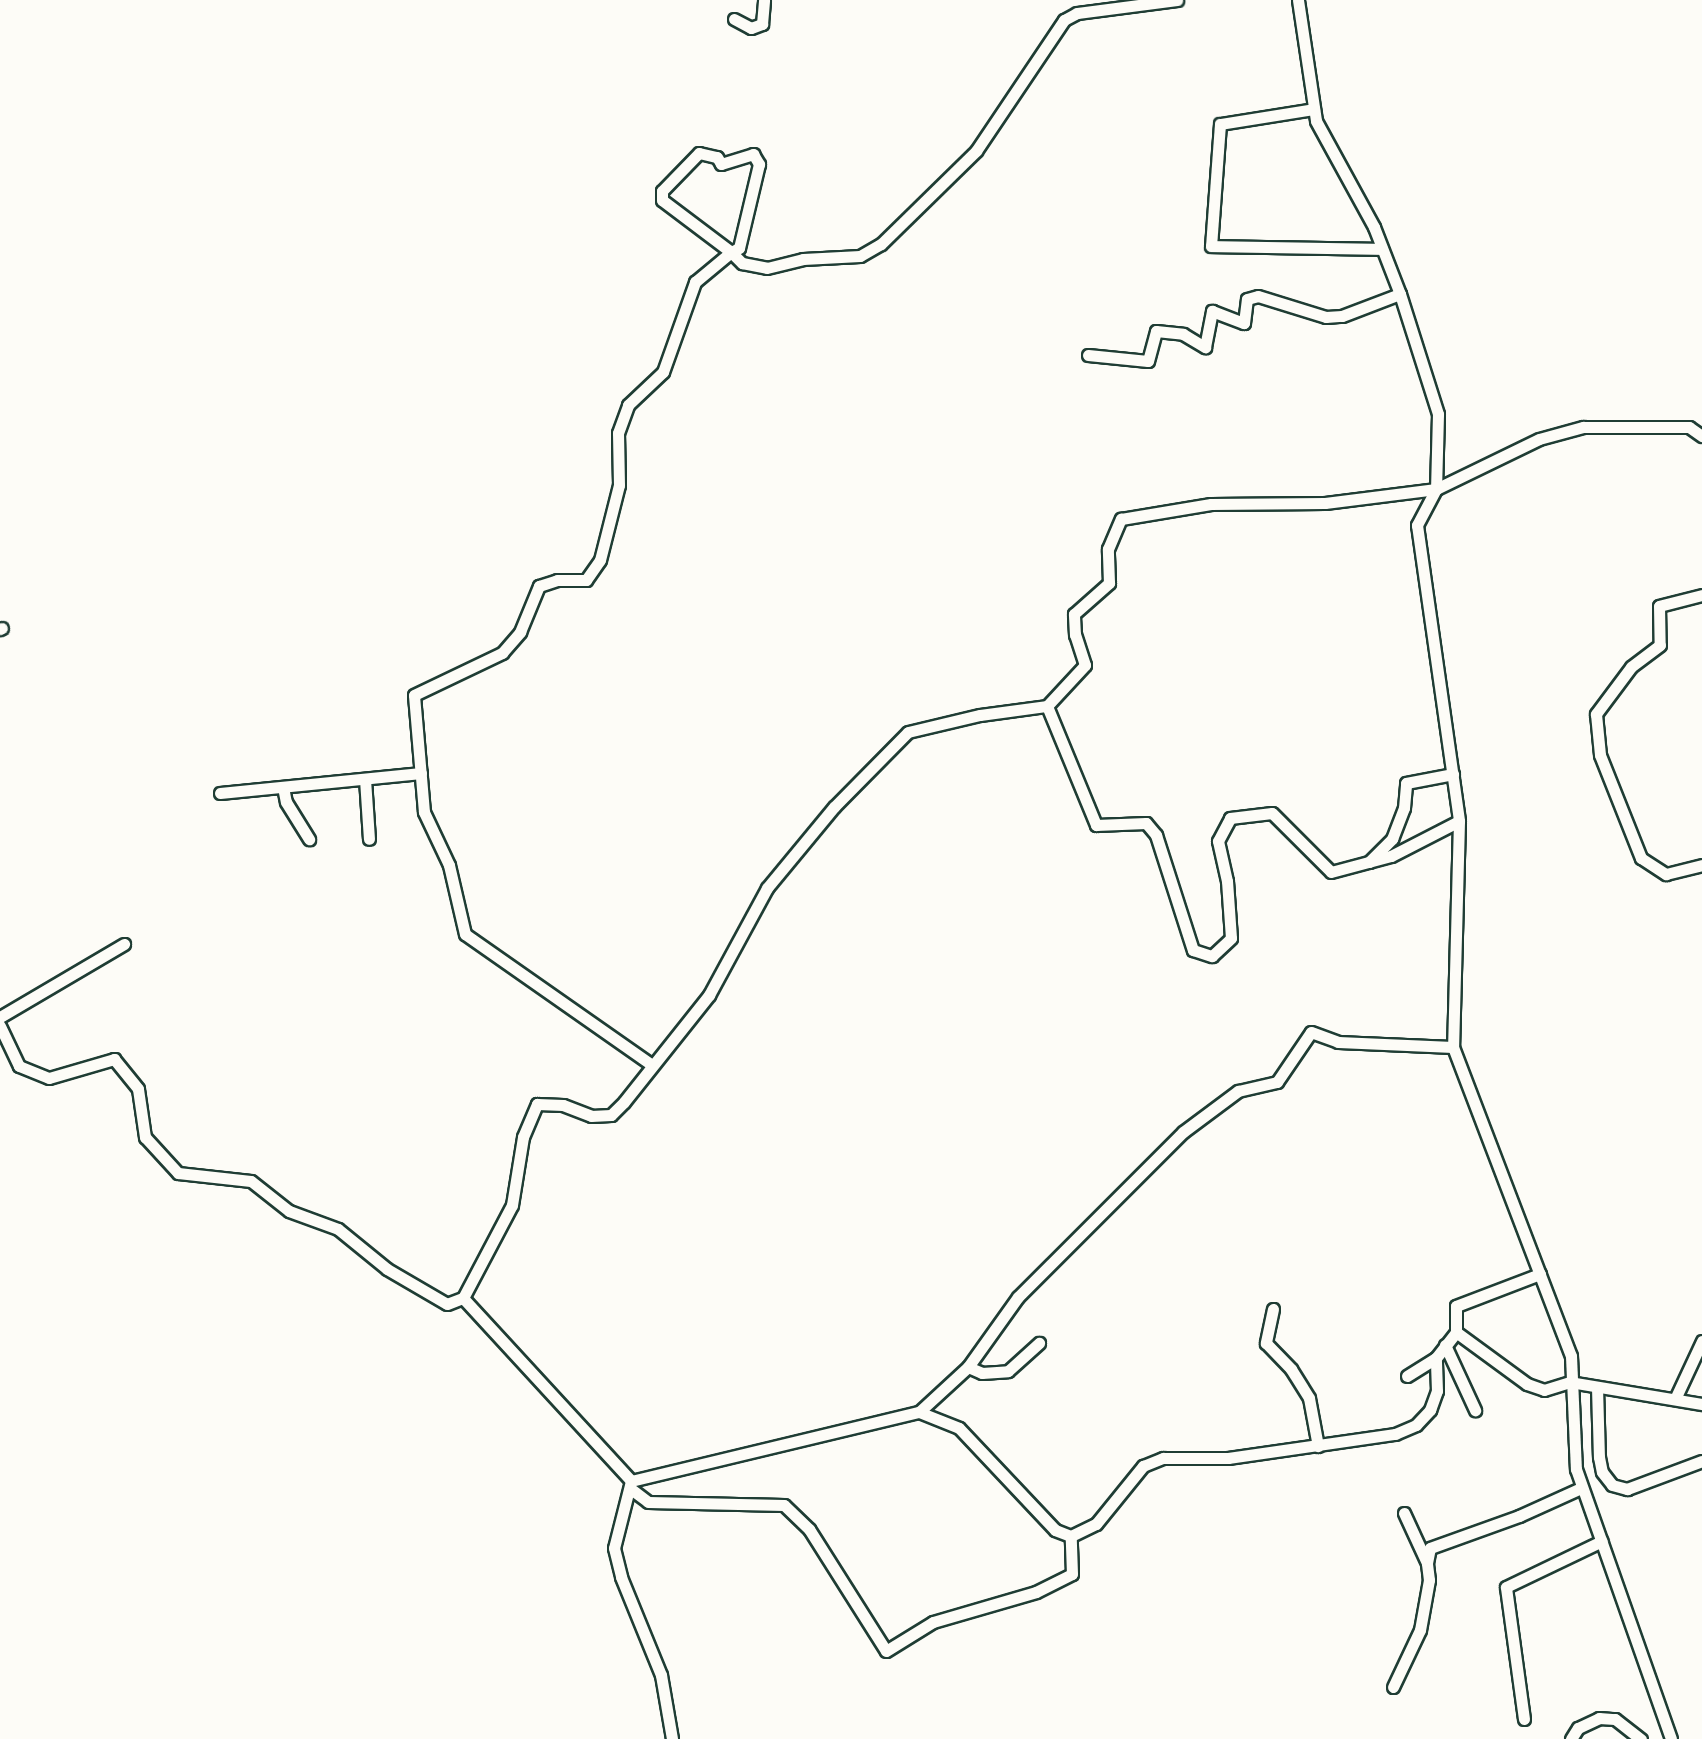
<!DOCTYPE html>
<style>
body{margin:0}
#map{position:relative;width:1702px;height:1739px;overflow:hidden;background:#fdfcf7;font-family:"Indie Flower",sans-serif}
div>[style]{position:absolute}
.roads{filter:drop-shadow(2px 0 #1f3d34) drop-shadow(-2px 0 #1f3d34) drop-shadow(0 2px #1f3d34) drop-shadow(0 -2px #1f3d34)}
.minor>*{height:11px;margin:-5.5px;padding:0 5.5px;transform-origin:5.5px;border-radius:5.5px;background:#fdfcf7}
span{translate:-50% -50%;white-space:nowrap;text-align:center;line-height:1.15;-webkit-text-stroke:6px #fdfcf7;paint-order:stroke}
</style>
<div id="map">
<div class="roads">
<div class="minor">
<i style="left:1298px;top:0;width:122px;rotate:81.5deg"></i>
<i style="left:1316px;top:121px;width:121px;rotate:61.3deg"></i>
<i style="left:1374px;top:227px;width:72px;rotate:68.8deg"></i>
<i style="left:1400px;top:294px;width:126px;rotate:72.4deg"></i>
<i style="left:1438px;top:414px;width:75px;rotate:91.5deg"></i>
<i style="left:1436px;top:489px;width:41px;rotate:117.8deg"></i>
<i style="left:1417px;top:525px;width:299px;rotate:81.9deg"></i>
<i style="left:1459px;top:821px;width:226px;rotate:91.5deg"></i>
<i style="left:1453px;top:1047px;width:331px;rotate:69.1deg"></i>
<i style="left:1571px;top:1356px;width:113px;rotate:87.5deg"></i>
<i style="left:1576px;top:1469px;width:286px;rotate:70.6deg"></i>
<i style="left:734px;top:19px;width:19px;rotate:28deg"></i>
<i style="left:751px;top:28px;width:12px;rotate:-20deg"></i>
<i style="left:762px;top:24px;width:24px;rotate:-85deg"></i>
<i style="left:1314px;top:109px;width:95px;rotate:170.9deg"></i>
<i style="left:1220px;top:124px;width:122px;rotate:94.2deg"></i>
<i style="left:1211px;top:246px;width:171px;rotate:1deg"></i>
<i style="left:699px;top:153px;width:18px;rotate:13deg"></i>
<i style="left:717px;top:157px;width:8px;rotate:60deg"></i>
<i style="left:721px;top:164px;width:34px;rotate:-17deg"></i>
<i style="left:753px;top:154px;width:12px;rotate:59deg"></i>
<i style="left:759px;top:164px;width:86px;rotate:103.4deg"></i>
<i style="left:739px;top:248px;width:9px;rotate:153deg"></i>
<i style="left:731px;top:252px;width:86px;rotate:-143deg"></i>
<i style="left:662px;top:200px;width:9px;rotate:-90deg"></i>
<i style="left:662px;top:191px;width:53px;rotate:-45.8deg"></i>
<i style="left:1088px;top:355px;width:60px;rotate:5.7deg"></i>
<i style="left:1148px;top:361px;width:31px;rotate:-75deg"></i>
<i style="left:1156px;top:331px;width:27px;rotate:6deg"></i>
<i style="left:1183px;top:334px;width:26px;rotate:31deg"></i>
<i style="left:1205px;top:347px;width:37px;rotate:-79deg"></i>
<i style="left:1212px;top:311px;width:34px;rotate:21deg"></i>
<i style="left:1244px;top:323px;width:24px;rotate:-83deg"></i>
<i style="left:1247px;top:299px;width:11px;rotate:-15deg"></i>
<i style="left:1258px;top:296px;width:71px;rotate:17.2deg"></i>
<i style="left:1326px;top:317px;width:16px;rotate:-4deg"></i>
<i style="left:1342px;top:316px;width:62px;rotate:-20.8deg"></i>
<i style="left:1702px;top:595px;width:44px;rotate:165.7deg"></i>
<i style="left:1659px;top:606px;width:39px;rotate:89deg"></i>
<i style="left:1660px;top:645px;width:36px;rotate:143deg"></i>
<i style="left:1631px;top:667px;width:59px;rotate:126.7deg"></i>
<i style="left:1596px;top:714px;width:41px;rotate:84.4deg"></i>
<i style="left:1600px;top:755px;width:111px;rotate:68.3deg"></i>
<i style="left:1641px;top:858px;width:30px;rotate:33deg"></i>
<i style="left:1666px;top:874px;width:37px;rotate:-14deg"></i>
<i style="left:0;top:629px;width:2px;rotate:-27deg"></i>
<i style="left:1047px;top:706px;width:129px;rotate:67.6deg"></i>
<i style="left:1096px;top:825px;width:50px;rotate:-2.3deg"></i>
<i style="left:1146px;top:823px;width:16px;rotate:50deg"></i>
<i style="left:1156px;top:835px;width:121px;rotate:72.2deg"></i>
<i style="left:1193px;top:950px;width:20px;rotate:18deg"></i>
<i style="left:1212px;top:956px;width:26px;rotate:-43deg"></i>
<i style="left:1231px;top:938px;width:57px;rotate:-94deg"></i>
<i style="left:1227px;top:881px;width:41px;rotate:-102.7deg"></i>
<i style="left:1218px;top:841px;width:26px;rotate:-62deg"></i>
<i style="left:1230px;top:818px;width:42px;rotate:-6.8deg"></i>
<i style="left:1272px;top:813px;width:83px;rotate:45deg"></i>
<i style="left:1331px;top:872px;width:62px;rotate:-14.9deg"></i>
<i style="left:1391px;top:856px;width:76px;rotate:-27.2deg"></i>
<i style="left:365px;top:779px;width:60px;rotate:86.2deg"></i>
<i style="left:283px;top:787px;width:15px;rotate:79deg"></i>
<i style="left:286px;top:802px;width:44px;rotate:58.1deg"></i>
<i style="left:220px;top:793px;width:202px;rotate:-5.7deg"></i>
<i style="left:1369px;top:862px;width:33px;rotate:-45deg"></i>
<i style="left:1392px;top:839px;width:33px;rotate:-69deg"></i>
<i style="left:1404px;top:808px;width:25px;rotate:-85deg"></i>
<i style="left:1406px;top:783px;width:48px;rotate:-10.8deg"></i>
<i style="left:0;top:1017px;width:144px;rotate:-30.5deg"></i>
<i style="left:0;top:1026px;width:44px;rotate:64.6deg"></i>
<i style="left:19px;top:1066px;width:32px;rotate:22deg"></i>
<i style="left:49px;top:1078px;width:68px;rotate:-16.3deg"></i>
<i style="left:114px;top:1059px;width:38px;rotate:51deg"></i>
<i style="left:138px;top:1089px;width:49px;rotate:81.7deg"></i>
<i style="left:145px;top:1137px;width:49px;rotate:47.5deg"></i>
<i style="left:178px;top:1173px;width:73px;rotate:6.3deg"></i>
<i style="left:251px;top:1181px;width:48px;rotate:38.3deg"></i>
<i style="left:289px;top:1211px;width:52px;rotate:20.2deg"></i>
<i style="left:338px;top:1229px;width:63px;rotate:39.2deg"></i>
<i style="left:387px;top:1269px;width:69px;rotate:30.3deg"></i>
<i style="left:447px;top:1304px;width:17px;rotate:-21deg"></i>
<i style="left:463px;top:1298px;width:105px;rotate:-62.2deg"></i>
<i style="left:512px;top:1205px;width:69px;rotate:-80.8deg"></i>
<i style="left:523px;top:1137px;width:36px;rotate:-67deg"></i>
<i style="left:537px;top:1104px;width:26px;rotate:2deg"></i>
<i style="left:563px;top:1105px;width:30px;rotate:21deg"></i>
<i style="left:591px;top:1116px;width:20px;rotate:-3deg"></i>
<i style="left:611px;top:1115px;width:18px;rotate:-45deg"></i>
<i style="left:624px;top:1102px;width:137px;rotate:-51.5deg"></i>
<i style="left:709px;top:995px;width:122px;rotate:-61.5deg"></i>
<i style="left:767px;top:888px;width:105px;rotate:-50.4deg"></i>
<i style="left:834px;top:807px;width:105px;rotate:-45.4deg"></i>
<i style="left:908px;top:732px;width:74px;rotate:-13.3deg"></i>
<i style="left:980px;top:715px;width:68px;rotate:-7.7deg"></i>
<i style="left:1047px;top:706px;width:56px;rotate:-47.2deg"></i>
<i style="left:1085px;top:665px;width:32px;rotate:-108deg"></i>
<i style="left:1075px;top:635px;width:21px;rotate:-93deg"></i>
<i style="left:1074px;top:614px;width:47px;rotate:-41.5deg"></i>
<i style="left:1109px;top:583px;width:34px;rotate:-92deg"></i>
<i style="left:1108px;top:549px;width:33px;rotate:-67deg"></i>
<i style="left:1121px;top:519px;width:91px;rotate:-9.5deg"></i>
<i style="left:1211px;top:504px;width:114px;rotate:-0.5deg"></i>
<i style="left:1325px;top:503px;width:112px;rotate:-7.2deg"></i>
<i style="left:1436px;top:489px;width:114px;rotate:-25.9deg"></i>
<i style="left:1539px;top:439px;width:46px;rotate:-15.3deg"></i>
<i style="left:1583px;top:427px;width:106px"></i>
<i style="left:1689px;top:427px;width:16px;rotate:35deg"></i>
<i style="left:652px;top:1065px;width:228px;rotate:-145deg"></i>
<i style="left:465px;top:934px;width:71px;rotate:-103.1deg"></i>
<i style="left:449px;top:865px;width:59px;rotate:-115.3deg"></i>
<i style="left:424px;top:812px;width:117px;rotate:-94.9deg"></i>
<i style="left:414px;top:695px;width:98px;rotate:-25.5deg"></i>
<i style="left:502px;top:653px;width:28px;rotate:-49deg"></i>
<i style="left:520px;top:632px;width:50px;rotate:-67.6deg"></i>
<i style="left:539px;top:586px;width:19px;rotate:-18deg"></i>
<i style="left:557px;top:580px;width:29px"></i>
<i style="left:586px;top:580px;width:24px;rotate:-55deg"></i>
<i style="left:600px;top:560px;width:77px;rotate:-75.8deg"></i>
<i style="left:619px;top:485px;width:52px;rotate:-91.1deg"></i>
<i style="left:618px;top:433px;width:30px;rotate:-70deg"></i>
<i style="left:628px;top:405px;width:48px;rotate:-43.3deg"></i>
<i style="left:663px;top:372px;width:96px;rotate:-70.4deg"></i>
<i style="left:695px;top:282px;width:47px;rotate:-39.8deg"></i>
<i style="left:731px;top:252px;width:16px;rotate:45deg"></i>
<i style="left:742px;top:263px;width:25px;rotate:11deg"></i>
<i style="left:767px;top:268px;width:37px;rotate:-14deg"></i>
<i style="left:803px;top:259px;width:57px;rotate:-3deg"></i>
<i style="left:860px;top:256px;width:24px;rotate:-30deg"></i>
<i style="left:881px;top:244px;width:133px;rotate:-44.4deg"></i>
<i style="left:976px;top:151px;width:158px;rotate:-56.1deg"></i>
<i style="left:1064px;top:20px;width:15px;rotate:-28deg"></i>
<i style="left:1077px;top:13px;width:101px;rotate:-7.4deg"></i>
<i style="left:463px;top:1298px;width:248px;rotate:47.4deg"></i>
<i style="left:631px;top:1481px;width:69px;rotate:104.2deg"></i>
<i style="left:614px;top:1548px;width:30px;rotate:76deg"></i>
<i style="left:621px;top:1577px;width:106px;rotate:67.8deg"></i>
<i style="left:661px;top:1675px;width:65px;rotate:80.2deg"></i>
<i style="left:1273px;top:1309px;width:35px;rotate:102deg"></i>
<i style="left:1266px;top:1343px;width:36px;rotate:46deg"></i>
<i style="left:1291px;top:1369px;width:34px;rotate:58deg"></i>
<i style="left:1309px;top:1398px;width:49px;rotate:79.4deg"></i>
<i style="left:1456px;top:1332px;width:26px;rotate:-90deg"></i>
<i style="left:1456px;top:1306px;width:90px;rotate:-20.9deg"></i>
<i style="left:1445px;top:1345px;width:72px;rotate:65.2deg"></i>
<i style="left:968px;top:1367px;width:15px;rotate:23deg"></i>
<i style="left:982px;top:1373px;width:26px;rotate:-4deg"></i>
<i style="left:1008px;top:1371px;width:42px;rotate:-42.1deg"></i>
<i style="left:1407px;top:1376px;width:34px;rotate:-32deg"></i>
<i style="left:1597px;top:1387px;width:70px;rotate:88.4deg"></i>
<i style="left:1599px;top:1457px;width:15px;rotate:79deg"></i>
<i style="left:1602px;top:1472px;width:16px;rotate:52deg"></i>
<i style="left:1612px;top:1485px;width:16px;rotate:15deg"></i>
<i style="left:1627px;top:1489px;width:80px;rotate:-20.5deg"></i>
<i style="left:1675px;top:1399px;width:64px;rotate:-65deg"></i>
<i style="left:919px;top:1412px;width:43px;rotate:21.8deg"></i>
<i style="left:959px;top:1428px;width:140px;rotate:46.7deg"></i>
<i style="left:1055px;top:1530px;width:17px;rotate:21deg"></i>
<i style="left:1071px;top:1536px;width:28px;rotate:-26deg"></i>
<i style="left:1096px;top:1524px;width:75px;rotate:-51deg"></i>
<i style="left:1143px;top:1466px;width:22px;rotate:-22deg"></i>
<i style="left:1163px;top:1458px;width:65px"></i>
<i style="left:1228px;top:1458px;width:169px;rotate:-8.2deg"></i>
<i style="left:1395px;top:1434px;width:23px;rotate:-23deg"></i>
<i style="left:1416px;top:1425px;width:21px;rotate:-47deg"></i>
<i style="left:1430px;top:1410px;width:20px;rotate:-70deg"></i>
<i style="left:1437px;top:1391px;width:33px;rotate:-92deg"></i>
<i style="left:1436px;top:1358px;width:33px;rotate:-52deg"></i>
<i style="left:1456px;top:1332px;width:88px;rotate:36.2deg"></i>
<i style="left:1527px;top:1384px;width:18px;rotate:19deg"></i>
<i style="left:1544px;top:1390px;width:27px;rotate:-17deg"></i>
<i style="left:1570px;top:1382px;width:134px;rotate:9.5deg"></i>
<i style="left:631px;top:1481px;width:296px;rotate:-13.5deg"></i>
<i style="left:919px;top:1412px;width:67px;rotate:-42.6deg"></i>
<i style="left:968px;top:1367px;width:86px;rotate:-54.5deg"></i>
<i style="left:1018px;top:1297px;width:233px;rotate:-45deg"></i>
<i style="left:1183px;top:1132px;width:69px;rotate:-36.7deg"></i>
<i style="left:1238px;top:1091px;width:40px;rotate:-13deg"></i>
<i style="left:1277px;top:1082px;width:60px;rotate:-55.8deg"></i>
<i style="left:1311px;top:1032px;width:29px;rotate:20deg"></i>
<i style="left:1338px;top:1042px;width:115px;rotate:2.5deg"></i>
<i style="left:631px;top:1489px;width:21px;rotate:37deg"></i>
<i style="left:648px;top:1502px;width:136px;rotate:1.3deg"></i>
<i style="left:784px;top:1505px;width:35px;rotate:44deg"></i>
<i style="left:809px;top:1529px;width:144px;rotate:57.7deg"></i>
<i style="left:886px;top:1651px;width:55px;rotate:-31.7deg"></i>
<i style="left:933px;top:1622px;width:107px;rotate:-16.2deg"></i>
<i style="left:1036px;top:1592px;width:40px;rotate:-26.6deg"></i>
<i style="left:1072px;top:1574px;width:38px;rotate:-92deg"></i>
<i style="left:1404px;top:1513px;width:55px;rotate:65.3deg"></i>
<i style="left:1393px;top:1687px;width:63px;rotate:-64.7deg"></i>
<i style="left:1420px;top:1630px;width:51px;rotate:-79.8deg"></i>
<i style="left:1429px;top:1580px;width:17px;rotate:-97deg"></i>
<i style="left:1427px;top:1563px;width:15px;rotate:-79deg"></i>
<i style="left:1430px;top:1548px;width:95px;rotate:-19.8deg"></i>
<i style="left:1519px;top:1516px;width:68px;rotate:-24.3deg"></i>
<i style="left:1524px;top:1719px;width:133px;rotate:-97.8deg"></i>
<i style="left:1506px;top:1587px;width:106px;rotate:-25.6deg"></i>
<i style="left:1571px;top:1739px;width:13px;rotate:-58deg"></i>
<i style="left:1578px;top:1728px;width:23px;rotate:-25deg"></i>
<i style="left:1599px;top:1718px;width:16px;rotate:4deg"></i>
<i style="left:1615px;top:1719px;width:33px;rotate:38deg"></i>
</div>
</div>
</div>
